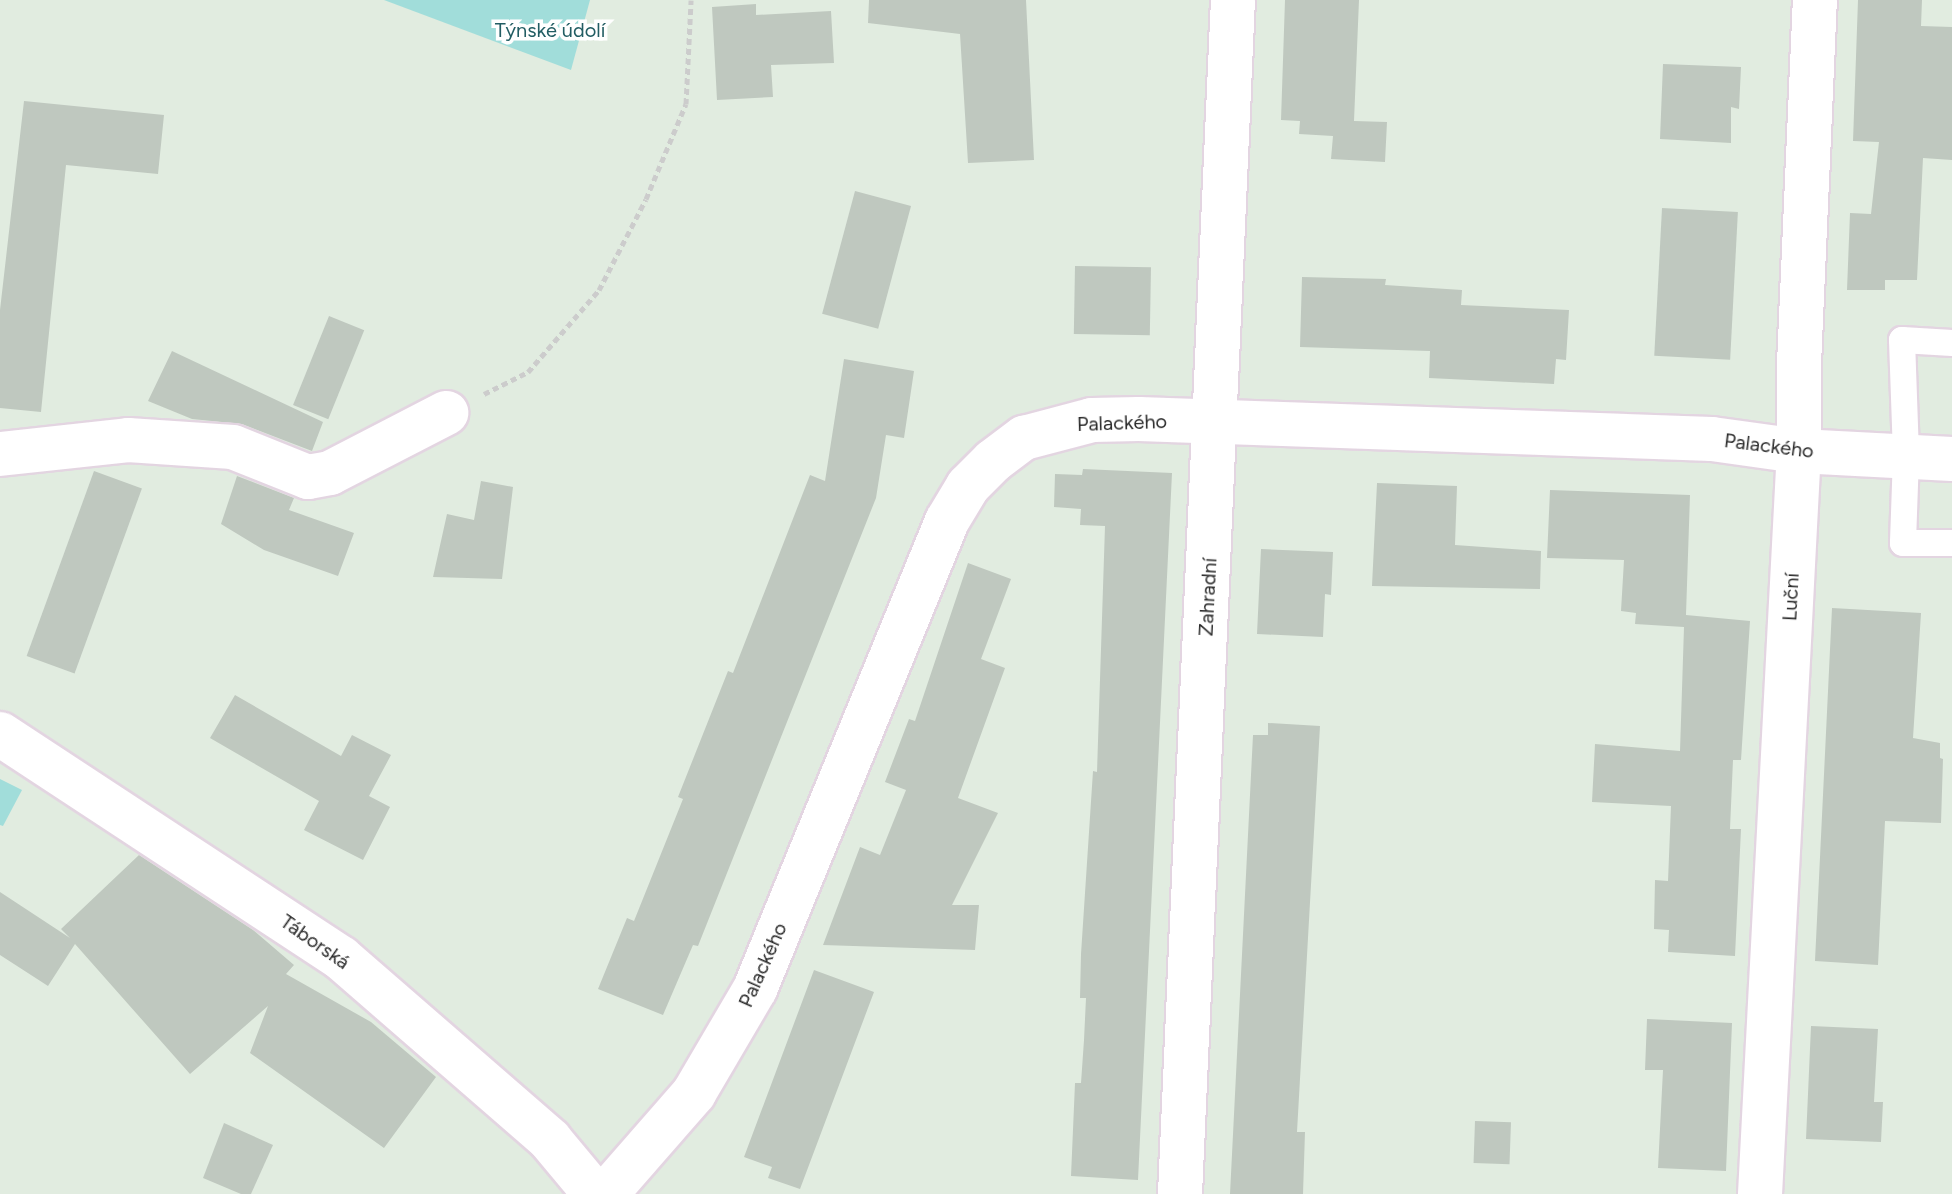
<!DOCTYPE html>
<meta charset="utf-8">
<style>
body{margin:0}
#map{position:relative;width:1952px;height:1194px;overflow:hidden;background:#e1ece0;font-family:Figtree,sans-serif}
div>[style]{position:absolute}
.green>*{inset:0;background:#a1ddda}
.building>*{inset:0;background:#bfc8bf;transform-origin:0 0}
.path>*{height:5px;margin-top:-2.5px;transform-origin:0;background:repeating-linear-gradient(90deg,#ccc 0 6px,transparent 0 10px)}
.roads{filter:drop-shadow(2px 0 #e3d5e1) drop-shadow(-2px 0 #e3d5e1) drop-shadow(0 2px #e3d5e1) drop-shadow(0 -2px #e3d5e1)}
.lane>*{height:26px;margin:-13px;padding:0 13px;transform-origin:13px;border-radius:13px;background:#fff}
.street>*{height:44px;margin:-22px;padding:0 22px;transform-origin:22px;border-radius:22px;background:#fff}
.secondary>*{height:44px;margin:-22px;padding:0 22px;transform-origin:22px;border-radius:22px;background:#fff}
span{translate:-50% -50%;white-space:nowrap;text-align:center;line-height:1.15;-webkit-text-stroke:7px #fff;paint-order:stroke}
.park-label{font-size:20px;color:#225d63}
.street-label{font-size:20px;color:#2c2c2c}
</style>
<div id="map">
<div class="green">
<i style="clip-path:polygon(384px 0,590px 0,571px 70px)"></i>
<i style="clip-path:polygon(0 779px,22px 790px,3px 826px,0 825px)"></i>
</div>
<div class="building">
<i style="clip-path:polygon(869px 0,1026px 0,1034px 160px,968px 163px,960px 34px,868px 23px)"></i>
<i style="clip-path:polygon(1285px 0,1359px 0,1354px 121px,1387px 122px,1385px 162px,1331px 159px,1333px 136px,1299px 134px,1300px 121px,1281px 120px)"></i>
<i style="clip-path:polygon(1858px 0,1922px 0,1921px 26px,1952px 27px,1952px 160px,1923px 158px,1917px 280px,1885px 280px,1885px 290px,1847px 290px,1850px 213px,1871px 214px,1879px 142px,1853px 141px)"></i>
<i style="clip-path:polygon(756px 4px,756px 15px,831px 11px,834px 63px,771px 65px,773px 97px,717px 100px,712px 7px)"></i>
<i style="clip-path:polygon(1663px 64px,1741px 67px,1739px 109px,1731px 107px,1731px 143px,1660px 139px)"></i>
<i style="clip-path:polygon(24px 101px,164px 115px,158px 174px,66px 165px,41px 412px,0 408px,0 310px)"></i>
<i style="left:855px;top:191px;width:58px;height:127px;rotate:15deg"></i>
<i style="left:1662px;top:208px;width:76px;height:148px;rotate:3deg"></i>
<i style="left:1075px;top:266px;width:76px;height:68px;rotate:1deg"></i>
<i style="clip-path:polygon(1302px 277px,1386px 279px,1385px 285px,1462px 290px,1461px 305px,1569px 310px,1566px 360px,1556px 359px,1554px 384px,1429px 378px,1430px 351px,1300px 347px)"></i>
<i style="left:329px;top:316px;width:38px;height:96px;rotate:22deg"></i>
<i style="clip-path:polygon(172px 351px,323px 422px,312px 451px,242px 424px,192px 419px,148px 401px)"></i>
<i style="clip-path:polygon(844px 359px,914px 371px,904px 438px,886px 435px,876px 498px,698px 946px,693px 945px,663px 1015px,598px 989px,627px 918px,634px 921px,683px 799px,678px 797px,728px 671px,733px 673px,810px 475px,825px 481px)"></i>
<i style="clip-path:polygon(1083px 469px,1172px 473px,1138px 1180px,1071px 1176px,1075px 1083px,1081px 1083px,1084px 1040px,1086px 998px,1080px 998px,1081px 954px,1093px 771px,1097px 772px,1105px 526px,1080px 525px,1081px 509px,1054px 507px,1055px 474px,1082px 475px)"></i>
<i style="left:94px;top:471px;width:51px;height:197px;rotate:20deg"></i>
<i style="clip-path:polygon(237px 476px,294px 498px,289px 510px,354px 533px,338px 576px,264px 550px,221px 524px)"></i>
<i style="clip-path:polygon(481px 481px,513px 487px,502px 579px,433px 577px,447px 514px,474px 520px)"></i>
<i style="clip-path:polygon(1377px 483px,1457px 486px,1455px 545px,1541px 551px,1540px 589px,1372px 586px)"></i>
<i style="clip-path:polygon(1550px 490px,1690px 495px,1686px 615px,1750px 621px,1741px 760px,1733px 760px,1730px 829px,1741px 829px,1735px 956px,1668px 952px,1669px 930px,1654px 929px,1655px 880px,1668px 881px,1671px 806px,1592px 802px,1595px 744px,1680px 751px,1684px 627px,1635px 624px,1636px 613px,1621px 611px,1624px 560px,1547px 558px)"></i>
<i style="clip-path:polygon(1261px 549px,1333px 552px,1331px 595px,1325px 594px,1323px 637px,1257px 634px)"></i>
<i style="clip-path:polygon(968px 563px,1011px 579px,981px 659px,1005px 668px,958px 798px,998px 813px,952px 905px,979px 905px,975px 950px,823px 945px,860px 847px,880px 855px,906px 790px,885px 782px,909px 719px,915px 721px)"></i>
<i style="clip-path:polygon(1832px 608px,1921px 613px,1913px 738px,1940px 743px,1940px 758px,1943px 759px,1941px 823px,1885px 821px,1878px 965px,1815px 961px)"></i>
<i style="clip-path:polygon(235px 695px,341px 756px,352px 735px,391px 755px,369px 796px,390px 807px,363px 860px,304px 830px,319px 801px,210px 738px)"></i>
<i style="clip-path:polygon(1268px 723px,1320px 726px,1297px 1132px,1305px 1132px,1303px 1194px,1230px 1194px,1253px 735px,1268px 735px)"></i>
<i style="clip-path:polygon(139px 855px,253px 930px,294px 965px,286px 974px,371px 1022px,436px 1077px,384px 1148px,250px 1053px,268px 1006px,190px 1074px,75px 944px,48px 986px,0 955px,0 892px,70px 938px,61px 929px)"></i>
<i style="clip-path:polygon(814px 970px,874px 992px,800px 1189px,768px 1178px,772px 1167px,744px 1157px)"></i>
<i style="clip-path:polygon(1647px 1019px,1732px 1023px,1726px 1171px,1658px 1168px,1663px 1070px,1645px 1070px)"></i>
<i style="clip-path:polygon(1811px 1026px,1878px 1029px,1874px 1102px,1883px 1102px,1881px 1142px,1806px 1139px)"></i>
<i style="left:1475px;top:1121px;width:36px;height:42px;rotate:2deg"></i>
<i style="clip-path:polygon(224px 1123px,273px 1145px,251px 1194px,241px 1194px,203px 1178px)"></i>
</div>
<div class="path">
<i style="left:484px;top:394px;width:49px;rotate:-26.6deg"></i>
<i style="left:528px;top:372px;width:108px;rotate:-49.1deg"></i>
<i style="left:599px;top:290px;width:102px;rotate:-62.7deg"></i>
<i style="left:646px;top:199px;width:103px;rotate:-67.2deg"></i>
<i style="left:686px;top:104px;width:104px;rotate:-87.2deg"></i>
</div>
<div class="roads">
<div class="lane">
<i style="left:1952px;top:343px;width:50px;rotate:-176.6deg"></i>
<i style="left:1902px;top:340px;width:116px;rotate:88deg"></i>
<i style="left:1906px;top:456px;width:87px;rotate:92deg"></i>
<i style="left:1903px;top:543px;width:49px"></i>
</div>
<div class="street">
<i style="left:0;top:454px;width:129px;rotate:-6.2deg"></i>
<i style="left:128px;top:440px;width:105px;rotate:3.8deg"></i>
<i style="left:233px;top:447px;width:81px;rotate:21.8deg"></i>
<i style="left:308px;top:477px;width:22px;rotate:-10deg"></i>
<i style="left:330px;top:473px;width:131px;rotate:-27.3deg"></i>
<i style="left:606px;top:1194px;width:134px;rotate:-48.9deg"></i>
<i style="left:694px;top:1093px;width:121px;rotate:-59.6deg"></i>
<i style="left:755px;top:989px;width:506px;rotate:-67.69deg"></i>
<i style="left:947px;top:521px;width:41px;rotate:-59deg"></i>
<i style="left:968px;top:486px;width:35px;rotate:-45deg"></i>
<i style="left:993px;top:461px;width:39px;rotate:-37deg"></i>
<i style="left:1024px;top:438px;width:70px;rotate:-14.8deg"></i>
<i style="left:1092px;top:420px;width:47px;rotate:-1.2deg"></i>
<i style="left:1139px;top:419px;width:573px;rotate:2deg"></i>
<i style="left:1712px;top:439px;width:88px;rotate:7.9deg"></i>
<i style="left:1799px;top:451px;width:153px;rotate:3deg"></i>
<i style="left:1180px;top:1194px;width:1195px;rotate:-87.46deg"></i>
<i style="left:1760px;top:1194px;width:744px;rotate:-87deg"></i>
<i style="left:1799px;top:451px;width:87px;rotate:-90deg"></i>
<i style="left:1799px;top:364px;width:364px;rotate:-87.5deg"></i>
</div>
<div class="secondary">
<i style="left:0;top:734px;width:408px;rotate:33.3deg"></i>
<i style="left:341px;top:958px;width:277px;rotate:41deg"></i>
<i style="left:550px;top:1140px;width:70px;rotate:50.2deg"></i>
</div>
</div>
<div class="park-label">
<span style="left:550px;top:30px">Týnské údolí</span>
</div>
<div class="street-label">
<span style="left:1122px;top:423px;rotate:-2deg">Palackého</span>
<span style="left:1769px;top:446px;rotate:7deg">Palackého</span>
<span style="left:1208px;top:597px;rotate:-87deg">Zahradní</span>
<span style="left:1791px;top:597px;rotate:-87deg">Luční</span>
<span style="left:315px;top:942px;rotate:35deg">Táborská</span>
<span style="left:763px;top:965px;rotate:-66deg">Palackého</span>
</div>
</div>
